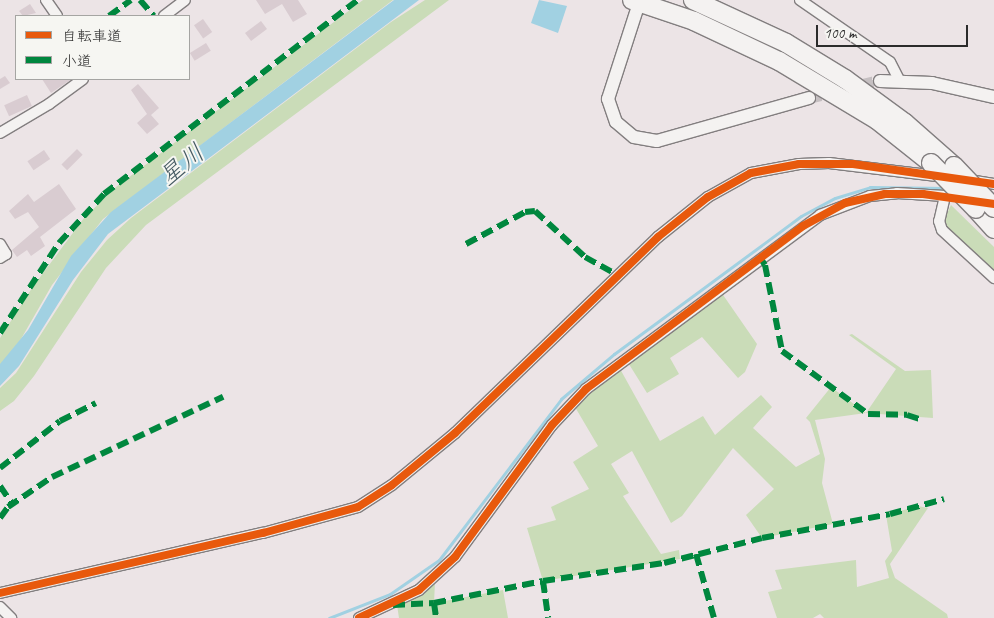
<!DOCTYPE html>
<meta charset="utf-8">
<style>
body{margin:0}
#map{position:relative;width:994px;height:618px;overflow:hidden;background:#ece4e6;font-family:Caveat,"Klee One",sans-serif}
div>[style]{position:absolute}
.green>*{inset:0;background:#cadcb8}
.water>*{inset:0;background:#a1d1e2}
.stream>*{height:3px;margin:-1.5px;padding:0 1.5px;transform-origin:1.5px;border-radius:1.5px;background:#a1d1e2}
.building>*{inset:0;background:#d9ccd1;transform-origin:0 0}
.tertiary-tunnel>*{height:12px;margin-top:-6px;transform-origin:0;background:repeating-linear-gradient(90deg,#c5bfc1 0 12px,transparent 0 18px)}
.roads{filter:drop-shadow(1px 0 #827e7f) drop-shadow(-1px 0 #827e7f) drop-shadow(0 1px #827e7f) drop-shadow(0 -1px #827e7f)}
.minor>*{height:10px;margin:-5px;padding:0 5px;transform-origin:5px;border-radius:5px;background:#f4f2f1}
.tertiary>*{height:12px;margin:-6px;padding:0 6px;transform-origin:6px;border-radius:6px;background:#f4f2f1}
.trunk>*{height:18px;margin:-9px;padding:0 9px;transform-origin:9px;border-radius:9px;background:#f4f2f1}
.motorway>*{height:19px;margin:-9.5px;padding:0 9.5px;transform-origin:9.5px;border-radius:9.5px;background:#f4f2f1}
.bridges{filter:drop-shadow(1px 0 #827e7f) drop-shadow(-1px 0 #827e7f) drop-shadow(0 1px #827e7f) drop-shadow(0 -1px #827e7f)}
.trunk-bridge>*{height:18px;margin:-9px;padding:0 9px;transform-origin:9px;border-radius:9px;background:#f4f2f1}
.quiet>*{height:6px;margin-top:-3px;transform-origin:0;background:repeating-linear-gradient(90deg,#00873e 0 12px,transparent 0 18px)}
.cycleway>*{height:8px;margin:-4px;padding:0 4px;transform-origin:4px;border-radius:4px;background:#e8590c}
span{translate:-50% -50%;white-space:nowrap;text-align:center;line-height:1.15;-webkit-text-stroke:4px #f6f6f2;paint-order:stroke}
.water-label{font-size:25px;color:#455a62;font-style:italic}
.legend{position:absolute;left:15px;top:15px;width:175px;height:65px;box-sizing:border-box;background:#f6f6f2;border:1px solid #a5a5a2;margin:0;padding:6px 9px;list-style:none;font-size:15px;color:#2b2b2b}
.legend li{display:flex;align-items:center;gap:10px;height:25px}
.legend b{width:25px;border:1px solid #a5a5a2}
.scale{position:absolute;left:816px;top:25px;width:152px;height:22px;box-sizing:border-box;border:2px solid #2b2b2b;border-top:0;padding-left:6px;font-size:15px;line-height:18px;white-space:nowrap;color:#2b2b2b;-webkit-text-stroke:4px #f6f6f2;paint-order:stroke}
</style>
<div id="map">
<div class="green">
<i style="clip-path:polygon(363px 0,393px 0,103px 219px,52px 285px,21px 339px,0 367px,0 338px,32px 288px,84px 218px,116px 187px)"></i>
<i style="clip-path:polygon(425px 0,449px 0,146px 225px,106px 268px,34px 376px,14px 401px,0 411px,0 388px,16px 373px,81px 272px,107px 240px,131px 218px,391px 22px)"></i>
<i style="clip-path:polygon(951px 205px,994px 247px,994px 271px,947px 228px,944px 220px)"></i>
<i style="clip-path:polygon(721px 292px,757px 344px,745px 372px,738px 378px,702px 337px,670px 358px,679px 374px,647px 393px,627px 361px)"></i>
<i style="clip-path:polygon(852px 334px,905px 371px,931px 370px,933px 418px,866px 413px,815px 420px,825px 459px,822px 483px,833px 524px,762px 538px,746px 515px,774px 489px,733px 448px,682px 516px,671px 523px,632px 451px,611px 464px,629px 493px,623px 496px,661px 554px,679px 550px,680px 559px,543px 581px,527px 528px,556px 520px,551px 507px,589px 489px,573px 462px,598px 446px,575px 407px,619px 367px,660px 441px,703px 416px,715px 435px,761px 395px,772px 407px,753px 428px,796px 467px,820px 454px,810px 422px,806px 418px,831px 387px,866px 413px,896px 369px,849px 335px)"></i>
<i style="clip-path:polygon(918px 506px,928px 508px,890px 564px,895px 578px,947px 614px,948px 618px,824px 618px,820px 614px,813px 618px,777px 618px,768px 592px,782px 589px,775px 570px,856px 560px,857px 587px,889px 578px,885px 561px,892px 551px,886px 515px)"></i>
<i style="clip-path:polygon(435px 582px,434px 603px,503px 590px,508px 618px,399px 618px,397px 605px)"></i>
</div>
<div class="water">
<i style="clip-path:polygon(394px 0,419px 0,108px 234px,73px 280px,19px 366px,0 386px,0 364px,28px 330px,71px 256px,111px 212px)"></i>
<i style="clip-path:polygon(539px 0,567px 6px,558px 33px,531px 23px)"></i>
</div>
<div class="stream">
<i style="left:329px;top:618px;width:66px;rotate:-21.5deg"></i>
<i style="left:390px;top:594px;width:60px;rotate:-34.8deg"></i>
<i style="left:439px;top:560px;width:202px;rotate:-52.8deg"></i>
<i style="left:561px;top:399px;width:70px;rotate:-40.3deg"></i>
<i style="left:614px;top:354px;width:232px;rotate:-36.4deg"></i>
<i style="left:801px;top:216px;width:38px;rotate:-28deg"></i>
<i style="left:835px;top:198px;width:37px;rotate:-17deg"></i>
<i style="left:870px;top:187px;width:76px;rotate:0.8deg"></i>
</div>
<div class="building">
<i style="clip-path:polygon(256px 0,298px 0,307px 14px,293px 22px,282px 4px,265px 14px)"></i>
<i style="clip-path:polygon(30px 4px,36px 13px,23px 16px,19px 11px)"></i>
<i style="left:203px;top:19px;width:16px;height:11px;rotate:55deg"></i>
<i style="left:261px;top:21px;width:10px;height:20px;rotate:53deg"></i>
<i style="left:206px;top:43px;width:9px;height:19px;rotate:58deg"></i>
<i style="clip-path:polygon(5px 76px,10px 83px,0 89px,0 79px)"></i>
<i style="clip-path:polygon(42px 79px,72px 79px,51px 93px)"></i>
<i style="clip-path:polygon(138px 84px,159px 108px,151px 115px,159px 124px,147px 134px,137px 123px,147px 114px,131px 90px)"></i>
<i style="left:27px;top:95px;width:12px;height:25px;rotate:66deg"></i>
<i style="left:77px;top:149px;width:8px;height:22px;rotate:45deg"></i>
<i style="left:44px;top:150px;width:11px;height:20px;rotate:56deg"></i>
<i style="clip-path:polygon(59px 184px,76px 209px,40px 237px,45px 246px,31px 256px,27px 250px,17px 257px,12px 250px,39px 227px,28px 212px,15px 219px,9px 211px,28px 194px,34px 202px)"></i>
</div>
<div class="tertiary-tunnel">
<i style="left:809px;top:98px;width:73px;rotate:-13.5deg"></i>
</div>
<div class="roads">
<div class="minor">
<i style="left:46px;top:0;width:19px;rotate:55deg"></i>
<i style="left:800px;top:0;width:109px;rotate:34.6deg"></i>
<i style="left:890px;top:62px;width:20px;rotate:63deg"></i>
<i style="left:164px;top:16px;width:26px;rotate:-37deg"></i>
<i style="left:0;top:133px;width:57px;rotate:-30.6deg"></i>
<i style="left:49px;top:104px;width:42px;rotate:-36.3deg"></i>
<i style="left:969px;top:180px;width:25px;rotate:9deg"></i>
<i style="left:0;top:244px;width:12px;rotate:59deg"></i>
<i style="left:6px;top:254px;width:7px;rotate:146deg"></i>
<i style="left:0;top:593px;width:270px;rotate:-12.9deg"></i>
<i style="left:263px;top:533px;width:98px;rotate:-15.3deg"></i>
<i style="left:358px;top:507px;width:40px;rotate:-32.9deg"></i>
<i style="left:392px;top:485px;width:82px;rotate:-39.5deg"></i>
<i style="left:455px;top:433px;width:282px;rotate:-44deg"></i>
<i style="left:658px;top:237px;width:64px;rotate:-38.7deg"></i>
<i style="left:708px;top:197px;width:49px;rotate:-29.2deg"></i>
<i style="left:751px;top:173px;width:49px;rotate:-10.6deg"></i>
<i style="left:799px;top:164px;width:30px;rotate:-2deg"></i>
<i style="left:829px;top:163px;width:117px;rotate:6.9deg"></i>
<i style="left:0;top:607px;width:16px;rotate:45deg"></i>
<i style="left:359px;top:618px;width:66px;rotate:-25deg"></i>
<i style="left:419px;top:590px;width:49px;rotate:-42.5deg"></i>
<i style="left:455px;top:557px;width:164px;rotate:-53.7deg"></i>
<i style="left:552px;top:425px;width:50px;rotate:-46.6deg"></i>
<i style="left:586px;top:389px;width:292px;rotate:-36.6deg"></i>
<i style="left:820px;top:215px;width:53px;rotate:-20.8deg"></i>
<i style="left:870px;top:196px;width:27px;rotate:-6deg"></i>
<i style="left:897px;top:193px;width:48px;rotate:3.6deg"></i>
<i style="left:945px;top:196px;width:26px;rotate:103deg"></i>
<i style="left:939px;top:221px;width:9px;rotate:72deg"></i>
<i style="left:942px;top:230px;width:71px;rotate:42.7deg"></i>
</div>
<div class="tertiary">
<i style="left:639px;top:3px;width:101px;rotate:107.9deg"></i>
<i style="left:608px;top:99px;width:24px;rotate:71deg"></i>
<i style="left:616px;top:122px;width:23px;rotate:40deg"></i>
<i style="left:634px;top:137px;width:23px;rotate:10deg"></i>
<i style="left:657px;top:141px;width:158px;rotate:-15.8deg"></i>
<i style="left:880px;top:81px;width:52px;rotate:2.2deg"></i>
<i style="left:932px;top:83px;width:64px;rotate:12.7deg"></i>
</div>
<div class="trunk">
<i style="left:632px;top:0;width:65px;rotate:18.7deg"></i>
<i style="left:694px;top:21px;width:94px;rotate:25.2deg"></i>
<i style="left:779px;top:61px;width:114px;rotate:31deg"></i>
<i style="left:877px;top:120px;width:69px;rotate:38.5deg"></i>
<i style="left:693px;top:0;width:102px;rotate:24.8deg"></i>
<i style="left:786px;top:43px;width:69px;rotate:31.4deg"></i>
<i style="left:845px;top:79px;width:74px;rotate:36.3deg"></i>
<i style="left:905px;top:123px;width:65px;rotate:41.3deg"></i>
<i style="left:976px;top:209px;width:27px;rotate:48deg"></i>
</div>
<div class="motorway">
<i style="left:639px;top:3px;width:4px;rotate:-56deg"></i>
</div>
</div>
<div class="bridges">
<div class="trunk-bridge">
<i style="left:931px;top:163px;width:64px;rotate:45.6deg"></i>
<i style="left:954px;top:166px;width:58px;rotate:46.4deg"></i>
</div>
</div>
<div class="quiet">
<i style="left:140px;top:0;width:21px;rotate:49deg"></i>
<i style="left:109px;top:16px;width:27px;rotate:-36deg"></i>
<i style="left:466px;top:244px;width:67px;rotate:-28.5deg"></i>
<i style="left:525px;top:212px;width:10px;rotate:-6deg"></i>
<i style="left:535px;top:211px;width:68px;rotate:42.6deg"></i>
<i style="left:585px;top:257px;width:39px;rotate:29deg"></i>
<i style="left:761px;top:259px;width:7px;rotate:56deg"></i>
<i style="left:765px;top:265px;width:88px;rotate:78.8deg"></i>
<i style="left:782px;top:351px;width:107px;rotate:36.2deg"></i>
<i style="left:868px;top:414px;width:39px;rotate:1deg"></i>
<i style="left:907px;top:415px;width:13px;rotate:18deg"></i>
<i style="left:0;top:333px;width:108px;rotate:-56.8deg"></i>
<i style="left:59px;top:243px;width:67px;rotate:-47.4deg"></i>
<i style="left:104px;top:194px;width:320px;rotate:-37.4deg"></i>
<i style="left:0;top:468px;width:76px;rotate:-38.1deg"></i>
<i style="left:60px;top:421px;width:40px;rotate:-26.6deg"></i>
<i style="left:0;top:486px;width:22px;rotate:56deg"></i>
<i style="left:0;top:518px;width:14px;rotate:-54deg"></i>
<i style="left:8px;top:507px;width:53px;rotate:-34.3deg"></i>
<i style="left:52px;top:477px;width:189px;rotate:-25.1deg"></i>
<i style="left:696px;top:554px;width:66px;rotate:74.3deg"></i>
<i style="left:543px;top:581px;width:37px;rotate:82deg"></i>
<i style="left:434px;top:603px;width:15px;rotate:82deg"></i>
<i style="left:393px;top:605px;width:41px;rotate:-2.8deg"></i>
<i style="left:434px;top:603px;width:111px;rotate:-11.4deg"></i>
<i style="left:543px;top:581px;width:122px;rotate:-8.5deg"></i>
<i style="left:664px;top:563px;width:101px;rotate:-14.3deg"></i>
<i style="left:762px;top:538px;width:130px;rotate:-10.6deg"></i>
<i style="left:890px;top:514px;width:56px;rotate:-15.5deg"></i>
</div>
<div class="cycleway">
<i style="left:0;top:593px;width:270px;rotate:-12.9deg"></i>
<i style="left:263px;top:533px;width:98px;rotate:-15.3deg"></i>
<i style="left:358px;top:507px;width:40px;rotate:-32.9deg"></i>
<i style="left:392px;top:485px;width:82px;rotate:-39.5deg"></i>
<i style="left:455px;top:433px;width:282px;rotate:-44deg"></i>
<i style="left:658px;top:237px;width:64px;rotate:-38.7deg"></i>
<i style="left:708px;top:197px;width:49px;rotate:-29.2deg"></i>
<i style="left:751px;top:173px;width:49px;rotate:-10.6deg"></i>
<i style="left:799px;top:164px;width:54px"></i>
<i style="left:853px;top:164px;width:142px;rotate:8.1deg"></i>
<i style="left:359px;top:618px;width:66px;rotate:-25deg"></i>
<i style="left:419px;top:590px;width:49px;rotate:-42.5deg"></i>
<i style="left:455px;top:557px;width:164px;rotate:-53.7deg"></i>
<i style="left:552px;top:425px;width:50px;rotate:-46.6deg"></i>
<i style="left:586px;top:389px;width:271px;rotate:-36.9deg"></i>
<i style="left:803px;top:226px;width:48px;rotate:-28.7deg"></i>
<i style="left:845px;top:203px;width:41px;rotate:-12.7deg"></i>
<i style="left:885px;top:194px;width:38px"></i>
<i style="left:923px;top:194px;width:72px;rotate:8deg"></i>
</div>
<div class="water-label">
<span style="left:182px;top:165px;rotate:-39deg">星川</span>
</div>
<ul class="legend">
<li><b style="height:6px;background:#e8590c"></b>自転車道</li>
<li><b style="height:6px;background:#00873e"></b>小道</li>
</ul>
<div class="scale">100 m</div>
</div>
